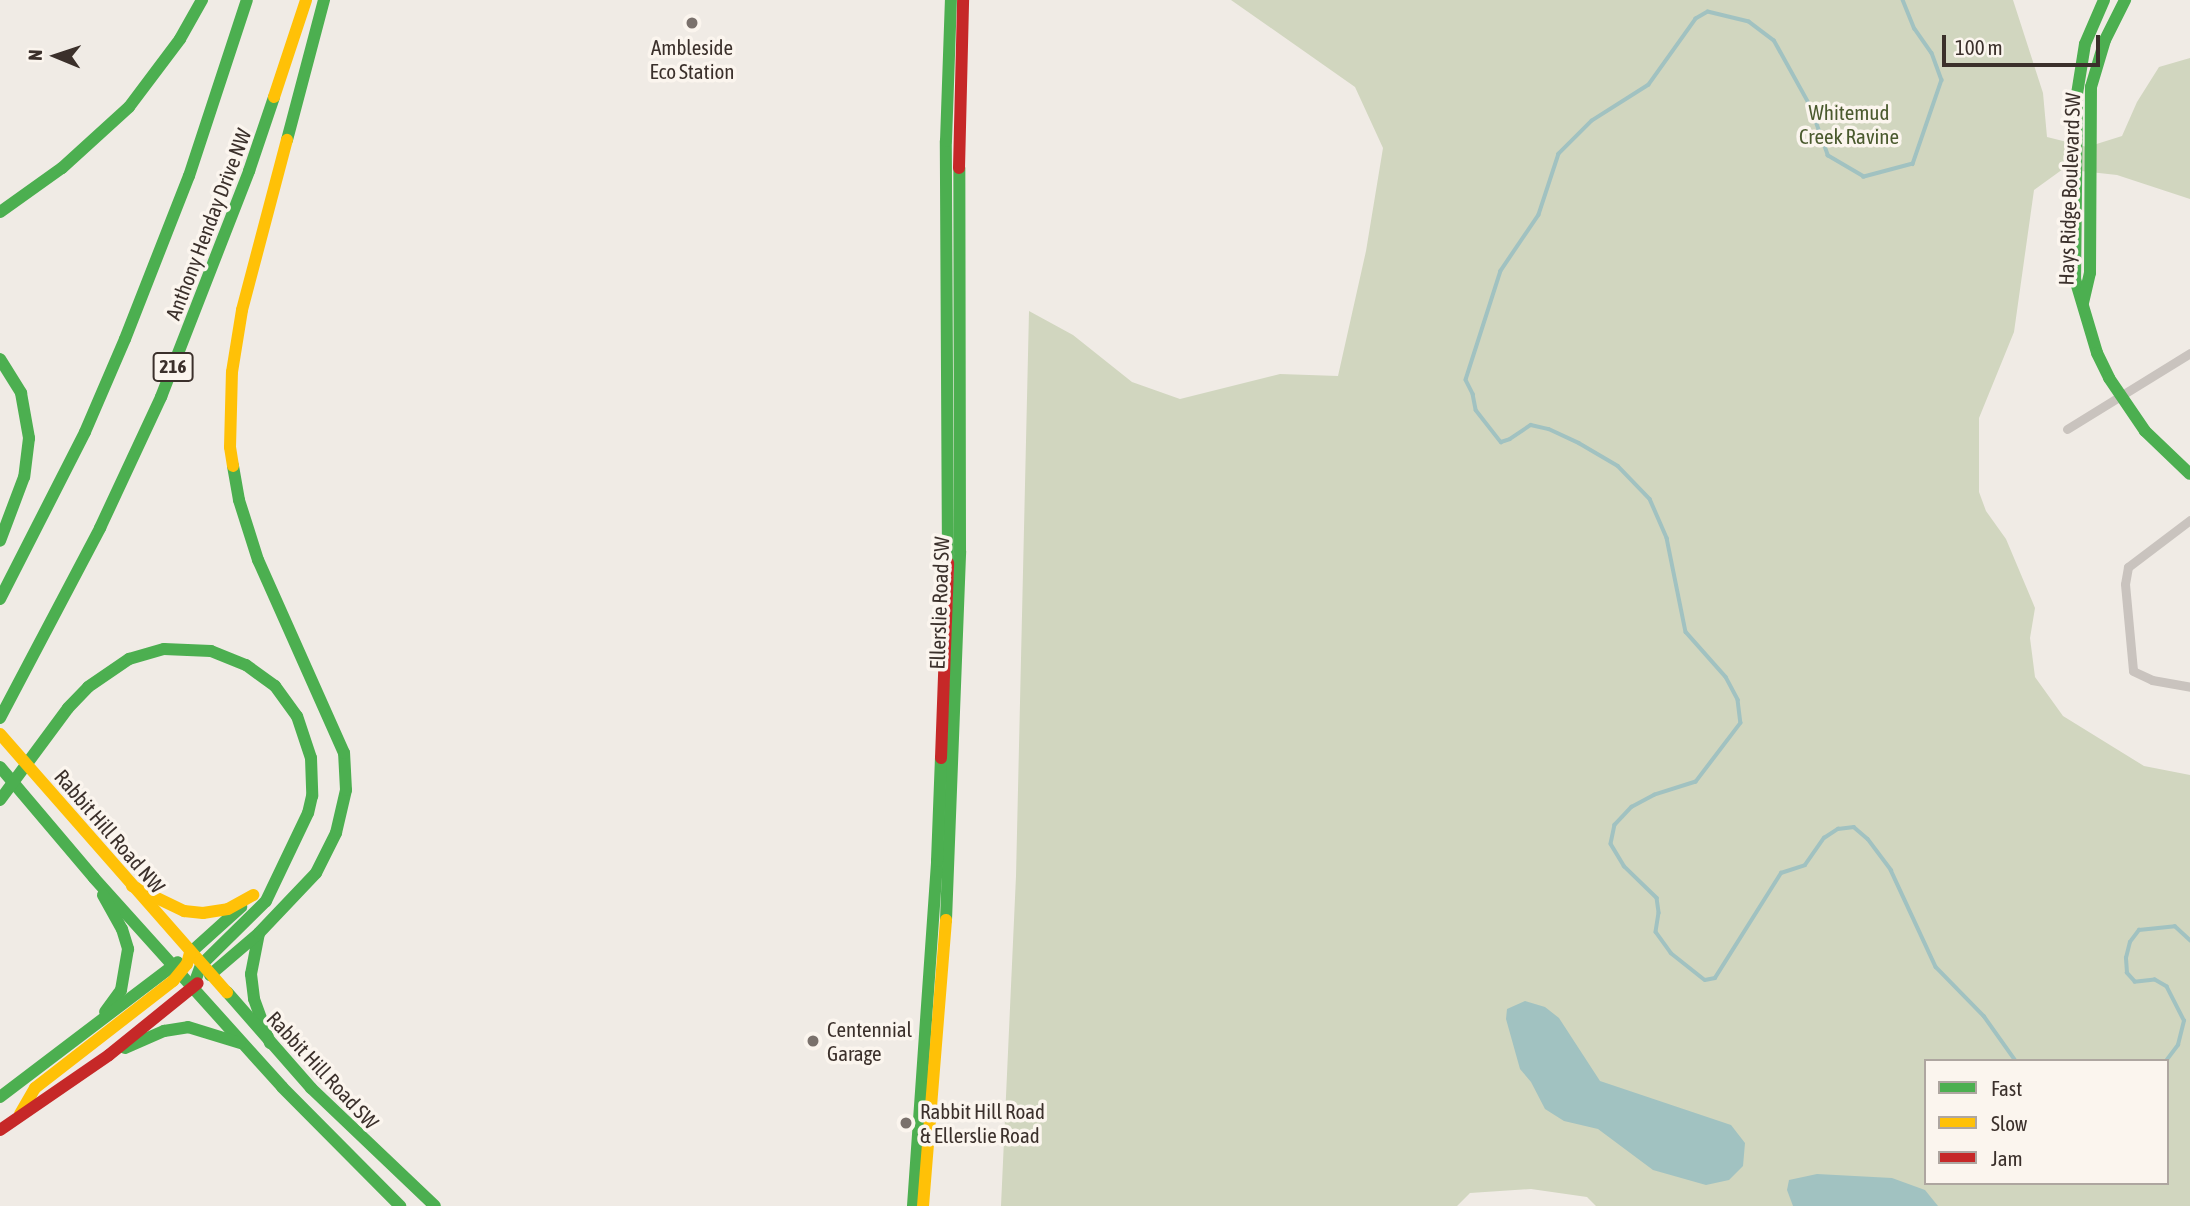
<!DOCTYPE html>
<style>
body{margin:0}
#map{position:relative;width:2190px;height:1206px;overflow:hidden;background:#f0ebe5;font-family:"Asap Condensed",sans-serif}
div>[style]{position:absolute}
.green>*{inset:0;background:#d1d6bf}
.water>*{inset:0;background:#a1c2c1}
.stream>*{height:3.5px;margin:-1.75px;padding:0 1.75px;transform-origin:1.75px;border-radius:1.75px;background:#a1c2c1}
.street>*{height:9px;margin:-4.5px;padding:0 4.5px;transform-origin:4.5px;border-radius:4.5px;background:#c9c3be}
.fast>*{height:12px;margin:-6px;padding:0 6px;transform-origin:6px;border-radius:6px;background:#4caf50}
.slow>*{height:12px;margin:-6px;padding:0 6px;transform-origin:6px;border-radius:6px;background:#ffc107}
.jam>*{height:12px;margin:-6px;padding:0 6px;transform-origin:6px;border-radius:6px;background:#c62828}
.dots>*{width:19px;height:19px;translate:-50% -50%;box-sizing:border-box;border:4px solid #fbf5ee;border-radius:50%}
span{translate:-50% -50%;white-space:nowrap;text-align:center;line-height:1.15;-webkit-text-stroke:7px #fbf5ee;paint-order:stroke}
.shield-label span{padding:2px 5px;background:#fbf5ee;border:2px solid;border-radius:5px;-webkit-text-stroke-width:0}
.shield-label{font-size:19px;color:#3b302b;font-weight:700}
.poi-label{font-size:21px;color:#3b302b}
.left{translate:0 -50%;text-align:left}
.park-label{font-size:21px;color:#4a5a2e}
.street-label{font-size:21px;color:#3b302b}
.legend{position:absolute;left:1924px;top:1059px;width:245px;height:126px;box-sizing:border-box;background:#fbf5ee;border:2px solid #aea6a0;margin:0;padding:9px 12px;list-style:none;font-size:21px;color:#3b302b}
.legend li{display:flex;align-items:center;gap:14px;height:35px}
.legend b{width:35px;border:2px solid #aea6a0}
.north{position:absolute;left:21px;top:21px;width:70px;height:70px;-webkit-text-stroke:5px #fbf5ee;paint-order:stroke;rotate:272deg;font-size:19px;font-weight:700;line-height:28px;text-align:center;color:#3b302b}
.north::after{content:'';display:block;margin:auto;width:24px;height:32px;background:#3b302b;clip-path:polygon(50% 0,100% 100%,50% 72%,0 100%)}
.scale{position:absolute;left:1942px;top:35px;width:158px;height:32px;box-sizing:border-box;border:4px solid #3b302b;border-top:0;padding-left:9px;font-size:21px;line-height:24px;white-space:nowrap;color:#3b302b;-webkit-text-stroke:5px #fbf5ee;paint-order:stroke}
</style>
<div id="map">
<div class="green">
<i style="clip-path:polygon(evenodd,1231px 0,2013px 0,2043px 93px,2047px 137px,2087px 147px,2122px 136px,2137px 102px,2159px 67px,2190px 58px,2190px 199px,2117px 175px,2063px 169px,2034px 190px,2014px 332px,1979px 418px,1979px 492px,1986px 511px,2006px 539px,2035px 608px,2030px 638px,2035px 677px,2063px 716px,2144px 766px,2190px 775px,2190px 1206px,1596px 1206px,1587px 1197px,1531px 1189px,1470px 1193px,1457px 1206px,1001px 1206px,1016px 876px,1029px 311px,1073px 335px,1132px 382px,1180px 399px,1280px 374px,1338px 376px,1366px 251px,1383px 148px,1355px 87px,1231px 0,1926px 1061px,2167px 1061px,2167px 1183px,1926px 1183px,1926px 1061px)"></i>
</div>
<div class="water">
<i style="clip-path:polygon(1525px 1001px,1545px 1007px,1559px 1018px,1600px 1081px,1731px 1125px,1745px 1143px,1743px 1166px,1729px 1180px,1706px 1185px,1653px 1170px,1598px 1129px,1564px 1121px,1545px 1109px,1531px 1082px,1520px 1069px,1506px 1019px,1507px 1009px)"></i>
<i style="clip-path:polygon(1817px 1174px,1892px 1178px,1925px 1190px,1938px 1206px,1793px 1206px,1787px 1190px,1789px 1180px)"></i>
</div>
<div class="stream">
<i style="left:1903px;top:0;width:31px;rotate:68deg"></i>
<i style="left:1915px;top:29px;width:29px;rotate:55deg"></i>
<i style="left:1932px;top:53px;width:29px;rotate:70deg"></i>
<i style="left:1942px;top:80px;width:89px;rotate:109deg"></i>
<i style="left:1913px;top:164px;width:51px;rotate:165.1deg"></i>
<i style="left:1864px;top:177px;width:42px;rotate:-149.7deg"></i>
<i style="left:1828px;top:156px;width:53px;rotate:-109.8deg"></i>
<i style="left:1810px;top:106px;width:74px;rotate:-119deg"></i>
<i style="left:1774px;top:41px;width:31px;rotate:-143deg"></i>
<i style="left:1749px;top:22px;width:42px;rotate:-166.3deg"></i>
<i style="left:1708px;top:12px;width:14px;rotate:150deg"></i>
<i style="left:1696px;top:19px;width:81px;rotate:125.5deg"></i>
<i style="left:1649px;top:85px;width:67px;rotate:147.7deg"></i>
<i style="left:1592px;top:121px;width:47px;rotate:135deg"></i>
<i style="left:1559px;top:154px;width:64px;rotate:108.2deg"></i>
<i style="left:1539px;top:215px;width:68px;rotate:124.2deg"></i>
<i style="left:1501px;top:271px;width:114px;rotate:107.8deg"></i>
<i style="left:1466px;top:380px;width:16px;rotate:63deg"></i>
<i style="left:1473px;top:394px;width:16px;rotate:79deg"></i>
<i style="left:1476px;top:410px;width:41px;rotate:52deg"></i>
<i style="left:1501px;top:442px;width:9px;rotate:-18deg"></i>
<i style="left:1510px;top:439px;width:25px;rotate:-34deg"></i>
<i style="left:1531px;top:425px;width:18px;rotate:13deg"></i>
<i style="left:1549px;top:429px;width:33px;rotate:25deg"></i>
<i style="left:1579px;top:443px;width:45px;rotate:30.5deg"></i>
<i style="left:1618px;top:466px;width:46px;rotate:45.9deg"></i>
<i style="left:1650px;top:499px;width:43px;rotate:66.4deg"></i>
<i style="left:1667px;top:538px;width:96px;rotate:78.6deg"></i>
<i style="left:1686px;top:632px;width:60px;rotate:48.4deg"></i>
<i style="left:1726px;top:677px;width:26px;rotate:62deg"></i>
<i style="left:1738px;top:700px;width:23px;rotate:83deg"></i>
<i style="left:1741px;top:723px;width:74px;rotate:127.3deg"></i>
<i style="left:1696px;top:782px;width:43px;rotate:162.4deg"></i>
<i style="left:1655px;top:795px;width:26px;rotate:152deg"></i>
<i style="left:1632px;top:807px;width:25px;rotate:133deg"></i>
<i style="left:1615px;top:825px;width:19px;rotate:102deg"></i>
<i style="left:1611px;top:844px;width:26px;rotate:59deg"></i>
<i style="left:1624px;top:866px;width:46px;rotate:44.1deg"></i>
<i style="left:1657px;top:898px;width:15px;rotate:82deg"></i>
<i style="left:1659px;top:913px;width:19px;rotate:99deg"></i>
<i style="left:1656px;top:932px;width:26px;rotate:54deg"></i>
<i style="left:1671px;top:953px;width:43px;rotate:38.5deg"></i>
<i style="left:1705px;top:980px;width:10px;rotate:-11deg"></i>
<i style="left:1715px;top:978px;width:124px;rotate:-57.8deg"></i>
<i style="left:1781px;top:873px;width:25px;rotate:-18deg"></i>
<i style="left:1805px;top:865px;width:33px;rotate:-55deg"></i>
<i style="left:1824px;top:838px;width:17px;rotate:-33deg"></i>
<i style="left:1838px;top:829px;width:16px;rotate:-7deg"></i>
<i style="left:1854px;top:827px;width:18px;rotate:41deg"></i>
<i style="left:1868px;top:839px;width:39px;rotate:53deg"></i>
<i style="left:1891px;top:870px;width:107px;rotate:65.1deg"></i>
<i style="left:1936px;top:967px;width:69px;rotate:45.6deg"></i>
<i style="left:1984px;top:1016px;width:55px;rotate:54.6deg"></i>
<i style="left:2166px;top:1061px;width:20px;rotate:-53deg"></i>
<i style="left:2178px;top:1045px;width:25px;rotate:-76deg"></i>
<i style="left:2184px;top:1021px;width:38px;rotate:-117deg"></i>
<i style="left:2167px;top:987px;width:14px;rotate:-150deg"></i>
<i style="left:2155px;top:980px;width:20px;rotate:174deg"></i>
<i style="left:2135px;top:982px;width:12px;rotate:-132deg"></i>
<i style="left:2127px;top:973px;width:15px;rotate:-94deg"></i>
<i style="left:2126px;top:958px;width:16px;rotate:-76deg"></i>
<i style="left:2130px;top:942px;width:15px;rotate:-53deg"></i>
<i style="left:2139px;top:930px;width:36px;rotate:-6deg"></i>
<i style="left:2175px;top:926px;width:21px;rotate:43deg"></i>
</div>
<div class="street">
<i style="left:2067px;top:429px;width:145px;rotate:-31.7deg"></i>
<i style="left:2190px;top:520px;width:78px;rotate:142.8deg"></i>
<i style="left:2128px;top:567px;width:17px;rotate:100deg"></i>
<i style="left:2125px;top:584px;width:87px;rotate:84.7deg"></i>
<i style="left:2133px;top:671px;width:21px;rotate:25deg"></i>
<i style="left:2152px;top:680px;width:39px;rotate:10deg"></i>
</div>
<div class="fast">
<i style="left:2104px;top:0;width:48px;rotate:113.4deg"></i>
<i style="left:2085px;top:44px;width:51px;rotate:99.1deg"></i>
<i style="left:2077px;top:94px;width:185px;rotate:90.6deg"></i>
<i style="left:2075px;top:279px;width:77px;rotate:73.4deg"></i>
<i style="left:2097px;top:353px;width:28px;rotate:64deg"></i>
<i style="left:2109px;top:378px;width:64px;rotate:55.8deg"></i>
<i style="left:2145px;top:431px;width:62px;rotate:43.7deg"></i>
<i style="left:287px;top:140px;width:145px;rotate:-75.2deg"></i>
<i style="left:0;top:212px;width:76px;rotate:-35.4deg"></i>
<i style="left:62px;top:168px;width:91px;rotate:-42.3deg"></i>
<i style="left:129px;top:107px;width:85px;rotate:-53.1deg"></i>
<i style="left:180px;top:39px;width:45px;rotate:-60.6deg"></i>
<i style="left:2083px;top:303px;width:31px;rotate:-77deg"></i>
<i style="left:2090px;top:273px;width:186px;rotate:-89.7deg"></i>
<i style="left:2091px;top:87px;width:49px;rotate:-73.4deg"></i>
<i style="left:2105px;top:40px;width:45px;rotate:-63.4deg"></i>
<i style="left:0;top:359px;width:40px;rotate:58deg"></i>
<i style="left:21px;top:393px;width:46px;rotate:79.9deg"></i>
<i style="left:29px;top:438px;width:39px;rotate:97deg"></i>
<i style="left:24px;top:477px;width:68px;rotate:110.6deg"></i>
<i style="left:948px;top:563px;width:422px;rotate:-90.3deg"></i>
<i style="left:946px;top:141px;width:141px;rotate:-88deg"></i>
<i style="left:0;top:599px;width:187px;rotate:-63deg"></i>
<i style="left:85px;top:432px;width:101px;rotate:-66.7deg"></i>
<i style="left:125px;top:339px;width:175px;rotate:-68.6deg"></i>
<i style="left:189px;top:176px;width:185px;rotate:-71.8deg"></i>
<i style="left:0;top:718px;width:215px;rotate:-62.2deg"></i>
<i style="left:100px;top:528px;width:145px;rotate:-65deg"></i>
<i style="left:161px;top:397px;width:243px;rotate:-68.7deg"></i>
<i style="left:249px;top:171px;width:78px;rotate:-71.3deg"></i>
<i style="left:0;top:767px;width:145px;rotate:49.7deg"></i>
<i style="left:94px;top:878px;width:281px;rotate:48deg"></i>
<i style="left:282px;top:1087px;width:168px;rotate:45.2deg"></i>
<i style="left:0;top:800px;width:114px;rotate:-53.5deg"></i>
<i style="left:68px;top:708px;width:29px;rotate:-46deg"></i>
<i style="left:88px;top:687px;width:50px;rotate:-34.3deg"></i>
<i style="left:129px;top:659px;width:36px;rotate:-16deg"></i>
<i style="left:164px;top:649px;width:47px;rotate:2.4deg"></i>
<i style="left:211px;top:651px;width:38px;rotate:22deg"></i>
<i style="left:246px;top:665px;width:36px;rotate:36deg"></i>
<i style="left:275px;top:686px;width:37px;rotate:54deg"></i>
<i style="left:297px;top:716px;width:44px;rotate:71.6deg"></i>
<i style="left:311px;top:758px;width:38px;rotate:88deg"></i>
<i style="left:312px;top:796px;width:17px;rotate:103deg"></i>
<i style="left:308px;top:813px;width:98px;rotate:115.5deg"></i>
<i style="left:266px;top:901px;width:91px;rotate:135.4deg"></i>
<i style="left:201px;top:965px;width:23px;rotate:110deg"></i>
<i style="left:103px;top:895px;width:39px;rotate:61deg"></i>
<i style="left:122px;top:929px;width:21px;rotate:73deg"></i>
<i style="left:128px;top:949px;width:42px;rotate:99.7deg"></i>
<i style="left:121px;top:990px;width:27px;rotate:126deg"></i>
<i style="left:946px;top:920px;width:369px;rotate:-87.8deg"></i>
<i style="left:960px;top:551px;width:383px;rotate:-90.1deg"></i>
<i style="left:259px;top:933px;width:42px;rotate:101deg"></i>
<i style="left:251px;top:974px;width:25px;rotate:83deg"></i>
<i style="left:254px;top:999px;width:47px;rotate:70deg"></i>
<i style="left:190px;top:953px;width:69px;rotate:-42deg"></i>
<i style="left:210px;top:975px;width:65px;rotate:-40.6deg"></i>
<i style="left:259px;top:933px;width:83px;rotate:-46.5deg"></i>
<i style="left:316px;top:873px;width:45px;rotate:-63.4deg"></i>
<i style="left:336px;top:833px;width:44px;rotate:-76.9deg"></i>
<i style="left:346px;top:790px;width:37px;rotate:-93deg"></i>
<i style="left:344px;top:753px;width:211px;rotate:-114deg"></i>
<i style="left:258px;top:560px;width:63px;rotate:-107.6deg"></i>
<i style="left:239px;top:500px;width:35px;rotate:-100deg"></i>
<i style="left:227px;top:992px;width:128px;rotate:48.8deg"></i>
<i style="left:311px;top:1088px;width:171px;rotate:43.6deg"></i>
<i style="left:125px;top:1048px;width:43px;rotate:-23.6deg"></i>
<i style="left:164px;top:1031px;width:24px;rotate:-9deg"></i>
<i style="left:188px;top:1027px;width:54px;rotate:17.1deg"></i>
<i style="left:0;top:1097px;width:223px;rotate:-37.2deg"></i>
<i style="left:913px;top:1206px;width:346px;rotate:-86deg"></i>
<i style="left:937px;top:861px;width:103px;rotate:-87.8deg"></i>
</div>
<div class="slow">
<i style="left:274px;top:97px;width:102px;rotate:-71.7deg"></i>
<i style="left:233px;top:466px;width:19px;rotate:-99deg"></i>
<i style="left:230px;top:447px;width:75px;rotate:-88.5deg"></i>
<i style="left:232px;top:372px;width:63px;rotate:-80.8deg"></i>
<i style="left:242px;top:310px;width:176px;rotate:-75.2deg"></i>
<i style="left:0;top:734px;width:344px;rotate:48.7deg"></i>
<i style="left:132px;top:886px;width:58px;rotate:25.7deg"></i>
<i style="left:184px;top:911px;width:19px;rotate:6deg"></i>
<i style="left:203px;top:913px;width:25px;rotate:-9deg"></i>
<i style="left:228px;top:909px;width:29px;rotate:-29deg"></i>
<i style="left:20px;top:1114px;width:30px;rotate:-60deg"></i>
<i style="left:35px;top:1088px;width:175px;rotate:-37.8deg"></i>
<i style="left:173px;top:981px;width:22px;rotate:-51deg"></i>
<i style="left:187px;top:964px;width:11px;rotate:-75deg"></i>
<i style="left:923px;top:1206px;width:287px;rotate:-85.4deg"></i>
</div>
<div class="jam">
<i style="left:959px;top:168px;width:168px;rotate:-88.6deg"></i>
<i style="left:941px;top:758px;width:195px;rotate:-87.9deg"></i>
<i style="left:0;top:1130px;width:132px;rotate:-34.5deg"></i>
<i style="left:109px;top:1055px;width:114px;rotate:-39deg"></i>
</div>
<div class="dots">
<i style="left:692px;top:23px;background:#7a716c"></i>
<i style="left:813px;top:1041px;background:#7a716c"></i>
<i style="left:906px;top:1123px;background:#7a716c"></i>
</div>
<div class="shield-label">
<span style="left:173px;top:367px">216</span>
</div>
<div class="poi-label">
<span style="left:692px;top:59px">Ambleside<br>Eco Station</span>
<span class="left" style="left:827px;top:1041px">Centennial<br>Garage</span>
<span class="left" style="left:920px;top:1123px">Rabbit Hill Road<br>&amp; Ellerslie Road</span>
</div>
<div class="park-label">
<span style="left:1849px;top:124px">Whitemud<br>Creek Ravine</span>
</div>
<div class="street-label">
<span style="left:2069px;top:189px;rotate:-88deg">Hays Ridge Boulevard SW</span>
<span style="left:208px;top:224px;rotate:-69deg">Anthony Henday Drive NW</span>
<span style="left:939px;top:603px;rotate:-88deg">Ellerslie Road SW</span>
<span style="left:110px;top:831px;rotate:49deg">Rabbit Hill Road NW</span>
<span style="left:323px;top:1070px;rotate:47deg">Rabbit Hill Road SW</span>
</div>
<ul class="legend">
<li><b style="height:9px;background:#4caf50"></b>Fast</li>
<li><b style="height:9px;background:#ffc107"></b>Slow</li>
<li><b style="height:9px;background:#c62828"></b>Jam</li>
</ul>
<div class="north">N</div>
<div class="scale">100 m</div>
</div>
